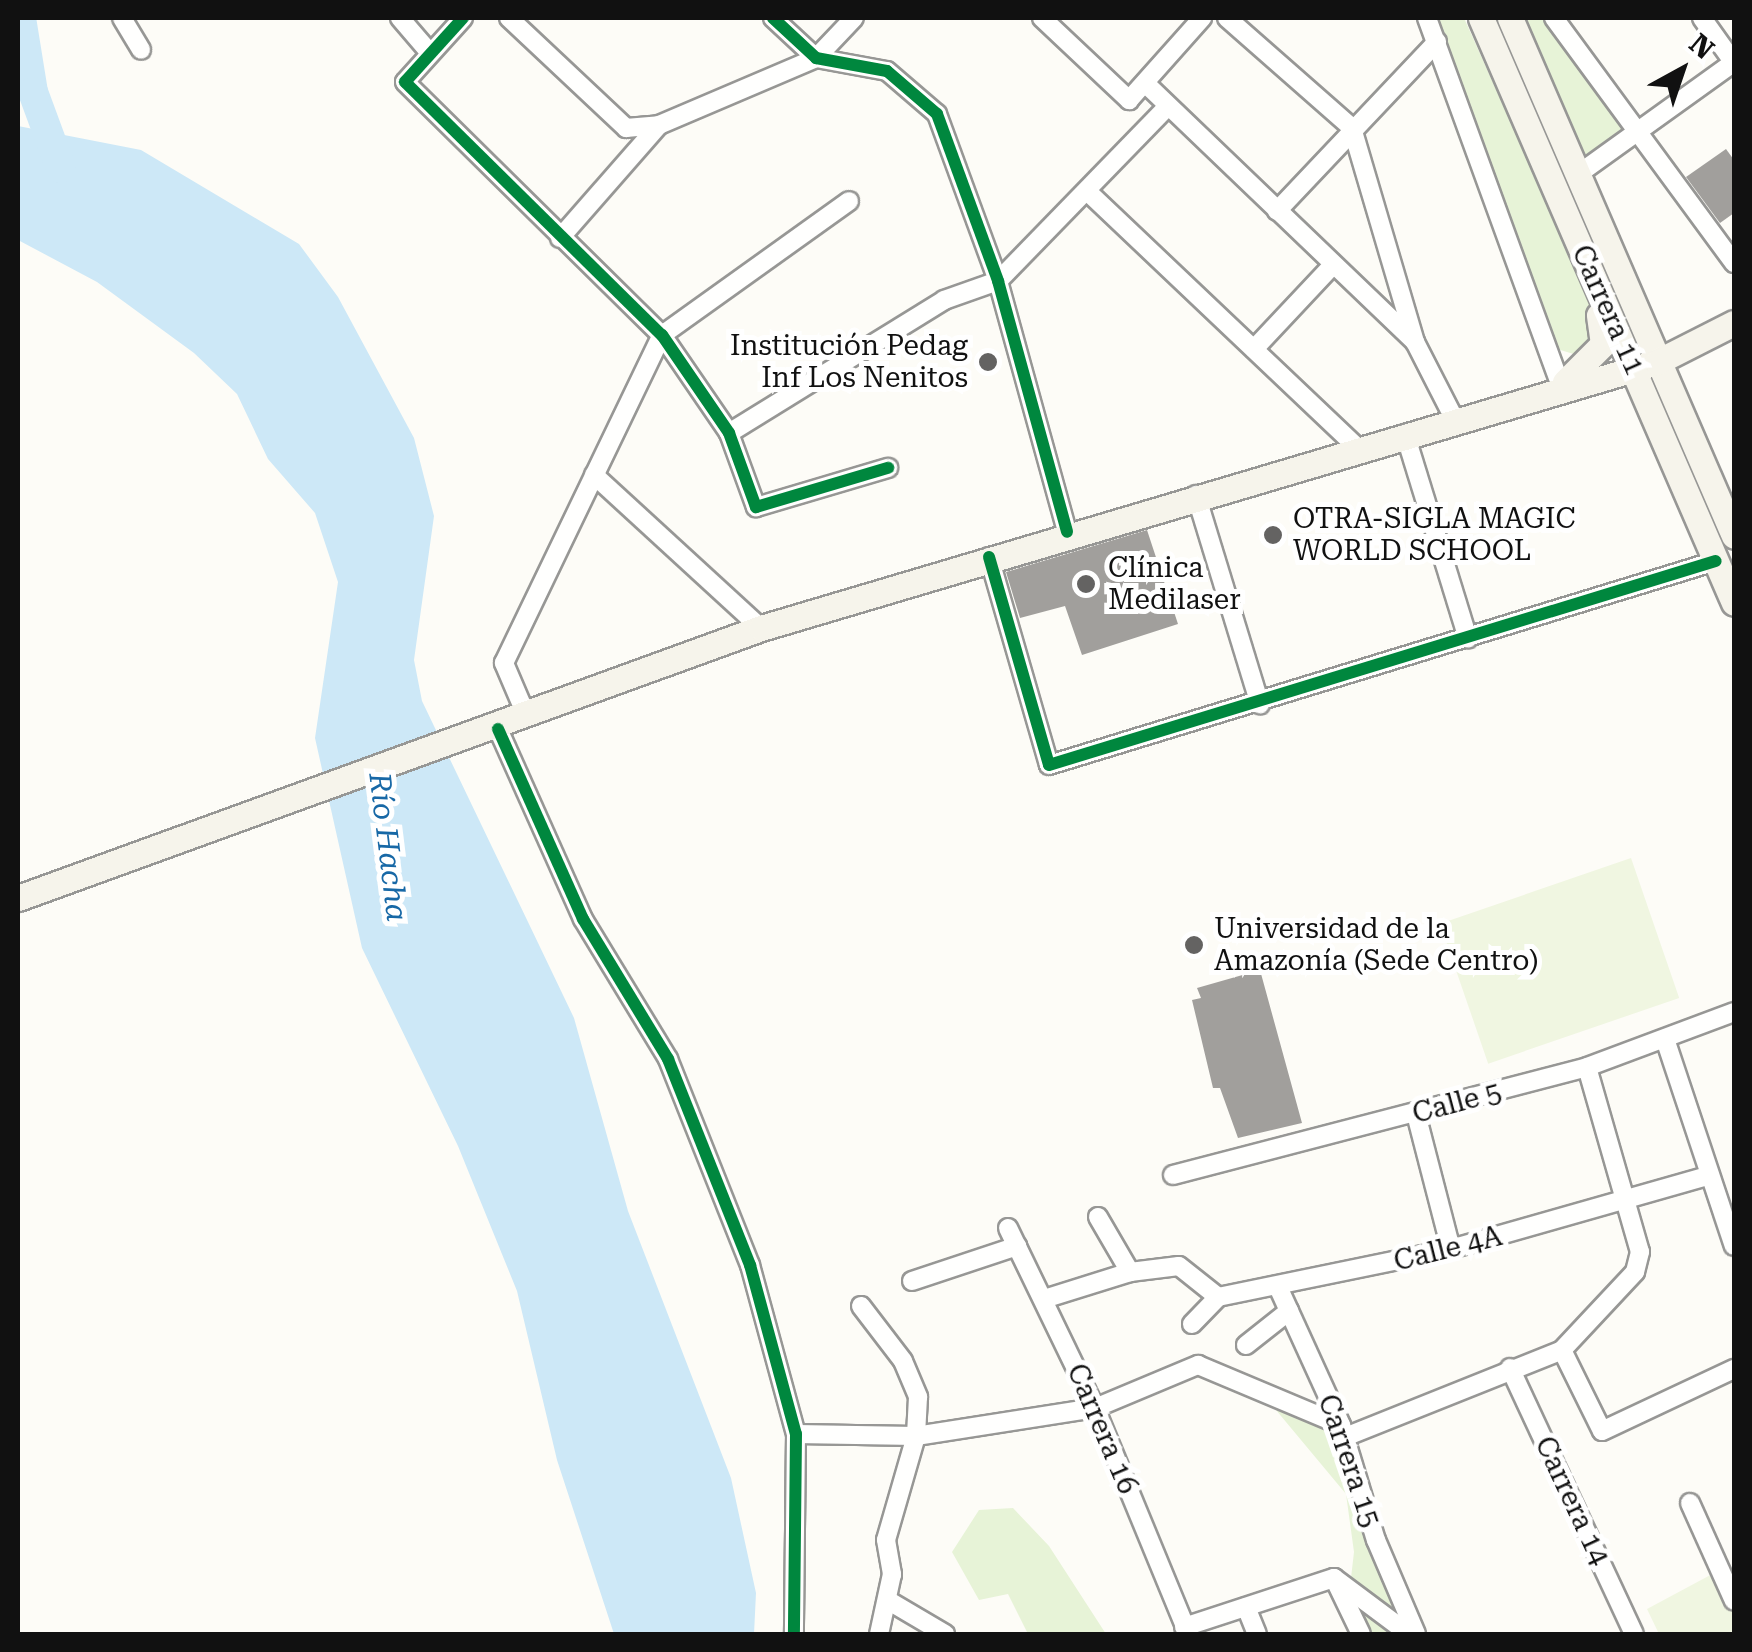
<!DOCTYPE html>
<meta charset="utf-8">
<style>
body{margin:0}
#map{position:relative;width:1752px;height:1652px;overflow:hidden;background:#fdfcf7;font-family:"Roboto Serif",serif}
div>[style]{position:absolute}
.green>*{inset:0;background:#e7f3d7}
.pitch>*{inset:0;background:#f0f6e1;transform-origin:0 0}
.water>*{inset:0;background:#cde8f7}
.river>*{height:30px;margin:-15px;padding:0 15px;transform-origin:15px;border-radius:15px;background:#cde8f7}
.building>*{inset:0;background:#a19f9c}
.roads{filter:drop-shadow(2px 0 #979795) drop-shadow(-2px 0 #979795) drop-shadow(0 2px #979795) drop-shadow(0 -2px #979795)}
.street>*{height:18px;margin:-9px;padding:0 9px;transform-origin:9px;border-radius:9px;background:#fffffe}
.secondary>*{height:25px;margin:-12.5px;padding:0 12.5px;transform-origin:12.5px;border-radius:12.5px;background:#f6f4eb}
.cycleway>*{height:12px;margin:-6px;padding:0 6px;transform-origin:6px;border-radius:6px;background:#00873e}
.dots>*{width:28px;height:28px;translate:-50% -50%;box-sizing:border-box;border:5px solid #fff;border-radius:50%}
span{translate:-50% -50%;white-space:nowrap;text-align:center;line-height:1.15;-webkit-text-stroke:10px #fff;paint-order:stroke}
.street-label{font-size:28px;color:#111}
.poi-label{font-size:28px;color:#111}
.right{translate:-100% -50%;text-align:right}
.left{translate:0 -50%;text-align:left}
.water-label{font-size:30px;color:#1768a6;font-style:italic}
.frame{position:absolute;inset:0;border:20px solid #111;pointer-events:none}
.north{position:absolute;left:1632px;top:20px;width:100px;height:100px;-webkit-text-stroke:8px #fff;paint-order:stroke;rotate:40deg;font-size:28px;font-weight:700;line-height:40px;text-align:center;color:#111}
.north::after{content:'';display:block;margin:auto;width:35px;height:45px;background:#111;clip-path:polygon(50% 0,100% 100%,50% 72%,0 100%)}
</style>
<div id="map">
<div class="green">
<i style="clip-path:polygon(1438px 18px,1464px 18px,1601px 323px,1580px 356px,1554px 348px)"></i>
<i style="clip-path:polygon(1518px 18px,1545px 18px,1626px 128px,1584px 157px)"></i>
<i style="clip-path:polygon(1276px 1410px,1338px 1431px,1411px 1634px,1367px 1634px,1349px 1595px,1354px 1552px,1346px 1494px)"></i>
<i style="clip-path:polygon(1013px 1508px,1049px 1546px,1106px 1634px,1028px 1634px,1008px 1594px,979px 1600px,952px 1552px,979px 1510px)"></i>
</div>
<div class="pitch">
<i style="left:1631px;top:858px;width:148px;height:202px;rotate:71deg"></i>
<i style="clip-path:polygon(1716px 1572px,1734px 1611px,1734px 1634px,1659px 1634px,1647px 1609px)"></i>
</div>
<div class="water">
<i style="clip-path:polygon(18px 126px,141px 150px,299px 244px,338px 297px,414px 438px,434px 516px,414px 660px,422px 701px,574px 1018px,628px 1211px,731px 1478px,756px 1593px,754px 1634px,614px 1634px,557px 1460px,517px 1291px,458px 1146px,362px 948px,315px 738px,338px 582px,315px 513px,268px 459px,237px 394px,194px 353px,97px 282px,18px 240px)"></i>
</div>
<div class="river">
<i style="left:21px;top:18px;width:75px;rotate:80.8deg"></i>
<i style="left:33px;top:92px;width:81px;rotate:69.8deg"></i>
</div>
<div class="building">
<i style="clip-path:polygon(1726px 149px,1734px 160px,1734px 213px,1720px 223px,1686px 177px)"></i>
<i style="clip-path:polygon(1147px 530px,1178px 624px,1082px 655px,1065px 606px,1020px 618px,1006px 572px)"></i>
<i style="clip-path:polygon(1260px 970px,1302px 1123px,1238px 1138px,1220px 1088px,1213px 1088px,1192px 1000px,1201px 998px,1197px 988px)"></i>
</div>
<div class="roads">
<div class="street">
<i style="left:122px;top:18px;width:37px;rotate:59deg"></i>
<i style="left:400px;top:18px;width:46px;rotate:49.4deg"></i>
<i style="left:463px;top:18px;width:86px;rotate:132.2deg"></i>
<i style="left:405px;top:82px;width:361px;rotate:44.6deg"></i>
<i style="left:662px;top:335px;width:119px;rotate:55.6deg"></i>
<i style="left:729px;top:433px;width:79px;rotate:70deg"></i>
<i style="left:756px;top:507px;width:138px;rotate:-16.5deg"></i>
<i style="left:509px;top:18px;width:161px;rotate:43.2deg"></i>
<i style="left:626px;top:128px;width:33px;rotate:-5deg"></i>
<i style="left:659px;top:125px;width:171px;rotate:-23.1deg"></i>
<i style="left:816px;top:58px;width:55px;rotate:-46.5deg"></i>
<i style="left:773px;top:18px;width:59px;rotate:42.9deg"></i>
<i style="left:816px;top:58px;width:72px;rotate:10.4deg"></i>
<i style="left:887px;top:71px;width:66px;rotate:40.7deg"></i>
<i style="left:937px;top:114px;width:178px;rotate:69.9deg"></i>
<i style="left:998px;top:281px;width:260px;rotate:74.6deg"></i>
<i style="left:1042px;top:18px;width:120px;rotate:43.3deg"></i>
<i style="left:1129px;top:100px;width:110px;rotate:-48.3deg"></i>
<i style="left:1227px;top:18px;width:167px;rotate:41.3deg"></i>
<i style="left:1352px;top:128px;width:223px;rotate:73.6deg"></i>
<i style="left:1415px;top:342px;width:88px;rotate:62.9deg"></i>
<i style="left:1427px;top:18px;width:393px;rotate:70deg"></i>
<i style="left:1554px;top:18px;width:304px;rotate:53.7deg"></i>
<i style="left:1702px;top:18px;width:55px;rotate:54.6deg"></i>
<i style="left:1145px;top:83px;width:374px;rotate:43.8deg"></i>
<i style="left:1577px;top:175px;width:193px;rotate:-35.7deg"></i>
<i style="left:1088px;top:192px;width:372px;rotate:43.5deg"></i>
<i style="left:1277px;top:211px;width:233px;rotate:-46.6deg"></i>
<i style="left:560px;top:238px;width:150px;rotate:-48.8deg"></i>
<i style="left:1254px;top:349px;width:115px;rotate:-46.8deg"></i>
<i style="left:729px;top:433px;width:253px;rotate:-31.7deg"></i>
<i style="left:944px;top:300px;width:57px;rotate:-19.4deg"></i>
<i style="left:998px;top:281px;width:243px;rotate:-45.8deg"></i>
<i style="left:1405px;top:434px;width:214px;rotate:72.9deg"></i>
<i style="left:594px;top:475px;width:226px;rotate:42.5deg"></i>
<i style="left:1196px;top:495px;width:219px;rotate:73deg"></i>
<i style="left:989px;top:557px;width:216px;rotate:73.9deg"></i>
<i style="left:1049px;top:765px;width:697px;rotate:-17.01deg"></i>
<i style="left:527px;top:717px;width:59px;rotate:-113.1deg"></i>
<i style="left:504px;top:663px;width:364px;rotate:-64.3deg"></i>
<i style="left:662px;top:335px;width:230px;rotate:-35.6deg"></i>
<i style="left:498px;top:729px;width:208px;rotate:65.9deg"></i>
<i style="left:583px;top:919px;width:164px;rotate:58.7deg"></i>
<i style="left:668px;top:1059px;width:222px;rotate:68.3deg"></i>
<i style="left:750px;top:1265px;width:175px;rotate:74.8deg"></i>
<i style="left:796px;top:1434px;width:200px;rotate:90.6deg"></i>
<i style="left:1665px;top:1039px;width:218px;rotate:71.6deg"></i>
<i style="left:1416px;top:1114px;width:139px;rotate:75.5deg"></i>
<i style="left:1173px;top:1175px;width:428px;rotate:-14.6deg"></i>
<i style="left:1587px;top:1067px;width:157px;rotate:-20.5deg"></i>
<i style="left:1098px;top:1217px;width:64px;rotate:59.8deg"></i>
<i style="left:1008px;top:1228px;width:200px;rotate:64.2deg"></i>
<i style="left:1095px;top:1408px;width:244px;rotate:67.6deg"></i>
<i style="left:912px;top:1281px;width:111px;rotate:-18.4deg"></i>
<i style="left:1279px;top:1289px;width:149px;rotate:65.5deg"></i>
<i style="left:1341px;top:1425px;width:120px;rotate:73.1deg"></i>
<i style="left:1376px;top:1540px;width:102px;rotate:66.9deg"></i>
<i style="left:1044px;top:1299px;width:90px;rotate:-17.4deg"></i>
<i style="left:1130px;top:1272px;width:49px;rotate:-7deg"></i>
<i style="left:1179px;top:1266px;width:50px;rotate:38.5deg"></i>
<i style="left:861px;top:1306px;width:69px;rotate:52.6deg"></i>
<i style="left:903px;top:1361px;width:39px;rotate:67deg"></i>
<i style="left:918px;top:1397px;width:39px;rotate:93deg"></i>
<i style="left:916px;top:1436px;width:108px;rotate:106.1deg"></i>
<i style="left:886px;top:1540px;width:35px;rotate:80deg"></i>
<i style="left:892px;top:1574px;width:61px;rotate:102.2deg"></i>
<i style="left:1192px;top:1324px;width:37px;rotate:-46deg"></i>
<i style="left:1218px;top:1297px;width:238px;rotate:-11.6deg"></i>
<i style="left:1451px;top:1249px;width:269px;rotate:-15.9deg"></i>
<i style="left:1246px;top:1345px;width:55px;rotate:-38.3deg"></i>
<i style="left:1562px;top:1350px;width:90px;rotate:63.7deg"></i>
<i style="left:1602px;top:1431px;width:146px;rotate:-25.2deg"></i>
<i style="left:1510px;top:1368px;width:293px;rotate:65deg"></i>
<i style="left:796px;top:1434px;width:120px;rotate:1deg"></i>
<i style="left:916px;top:1436px;width:181px;rotate:-8.9deg"></i>
<i style="left:1095px;top:1408px;width:112px;rotate:-22.7deg"></i>
<i style="left:1198px;top:1365px;width:155px;rotate:22.8deg"></i>
<i style="left:1345px;top:1437px;width:234px;rotate:-21.8deg"></i>
<i style="left:1562px;top:1350px;width:107px;rotate:-46.9deg"></i>
<i style="left:1635px;top:1272px;width:21px;rotate:-76deg"></i>
<i style="left:1640px;top:1252px;width:192px;rotate:-106deg"></i>
<i style="left:1690px;top:1503px;width:107px;rotate:65.8deg"></i>
<i style="left:1334px;top:1578px;width:62px;rotate:64.3deg"></i>
<i style="left:889px;top:1601px;width:65px;rotate:30.5deg"></i>
<i style="left:1246px;top:1607px;width:29px;rotate:68deg"></i>
<i style="left:1184px;top:1627px;width:158px;rotate:-18.1deg"></i>
<i style="left:1334px;top:1578px;width:94px;rotate:36.7deg"></i>
</div>
<div class="secondary">
<i style="left:1481px;top:18px;width:637px;rotate:66.61deg"></i>
<i style="left:1510px;top:18px;width:564px;rotate:66.61deg"></i>
<i style="left:1565px;top:382px;width:54px;rotate:-45deg"></i>
<i style="left:1603px;top:344px;width:29px;rotate:-98deg"></i>
<i style="left:18px;top:898px;width:791px;rotate:-19.97deg"></i>
<i style="left:761px;top:628px;width:935px;rotate:-16.53deg"></i>
<i style="left:1657px;top:362px;width:86px;rotate:-26.9deg"></i>
</div>
</div>
<div class="cycleway">
<i style="left:463px;top:18px;width:86px;rotate:132.2deg"></i>
<i style="left:405px;top:82px;width:361px;rotate:44.6deg"></i>
<i style="left:662px;top:335px;width:119px;rotate:55.6deg"></i>
<i style="left:729px;top:433px;width:79px;rotate:70deg"></i>
<i style="left:756px;top:507px;width:138px;rotate:-16.5deg"></i>
<i style="left:773px;top:18px;width:59px;rotate:42.9deg"></i>
<i style="left:816px;top:58px;width:72px;rotate:10.4deg"></i>
<i style="left:887px;top:71px;width:66px;rotate:40.7deg"></i>
<i style="left:937px;top:114px;width:178px;rotate:69.9deg"></i>
<i style="left:998px;top:281px;width:260px;rotate:74.6deg"></i>
<i style="left:989px;top:557px;width:216px;rotate:73.9deg"></i>
<i style="left:1049px;top:765px;width:697px;rotate:-17.01deg"></i>
<i style="left:498px;top:729px;width:208px;rotate:65.9deg"></i>
<i style="left:583px;top:919px;width:164px;rotate:58.7deg"></i>
<i style="left:668px;top:1059px;width:222px;rotate:68.3deg"></i>
<i style="left:750px;top:1265px;width:175px;rotate:74.8deg"></i>
<i style="left:796px;top:1434px;width:200px;rotate:90.6deg"></i>
</div>
<div class="dots">
<i style="left:988px;top:362px;background:#646362"></i>
<i style="left:1273px;top:535px;background:#646362"></i>
<i style="left:1086px;top:584px;background:#646362"></i>
<i style="left:1194px;top:945px;background:#646362"></i>
</div>
<div class="street-label">
<span style="left:1608px;top:310px;rotate:66deg">Carrera 11</span>
<span style="left:1457px;top:1103px;rotate:-15deg">Calle 5</span>
<span style="left:1448px;top:1249px;rotate:-14deg">Calle 4A</span>
<span style="left:1102px;top:1429px;rotate:67deg">Carrera 16</span>
<span style="left:1349px;top:1461px;rotate:71deg">Carrera 15</span>
<span style="left:1572px;top:1501px;rotate:65deg">Carrera 14</span>
</div>
<div class="poi-label">
<span class="right" style="left:968px;top:362px">Institución Pedag<br>Inf Los Nenitos</span>
<span class="left" style="left:1293px;top:535px">OTRA-SIGLA MAGIC<br>WORLD SCHOOL</span>
<span class="left" style="left:1108px;top:584px">Clínica<br>Medilaser</span>
<span class="left" style="left:1214px;top:945px">Universidad de la<br>Amazonía (Sede Centro)</span>
</div>
<div class="water-label">
<span style="left:388px;top:847px;rotate:83deg">Río Hacha</span>
</div>
<div class="frame"></div>
<div class="north">N</div>
</div>
